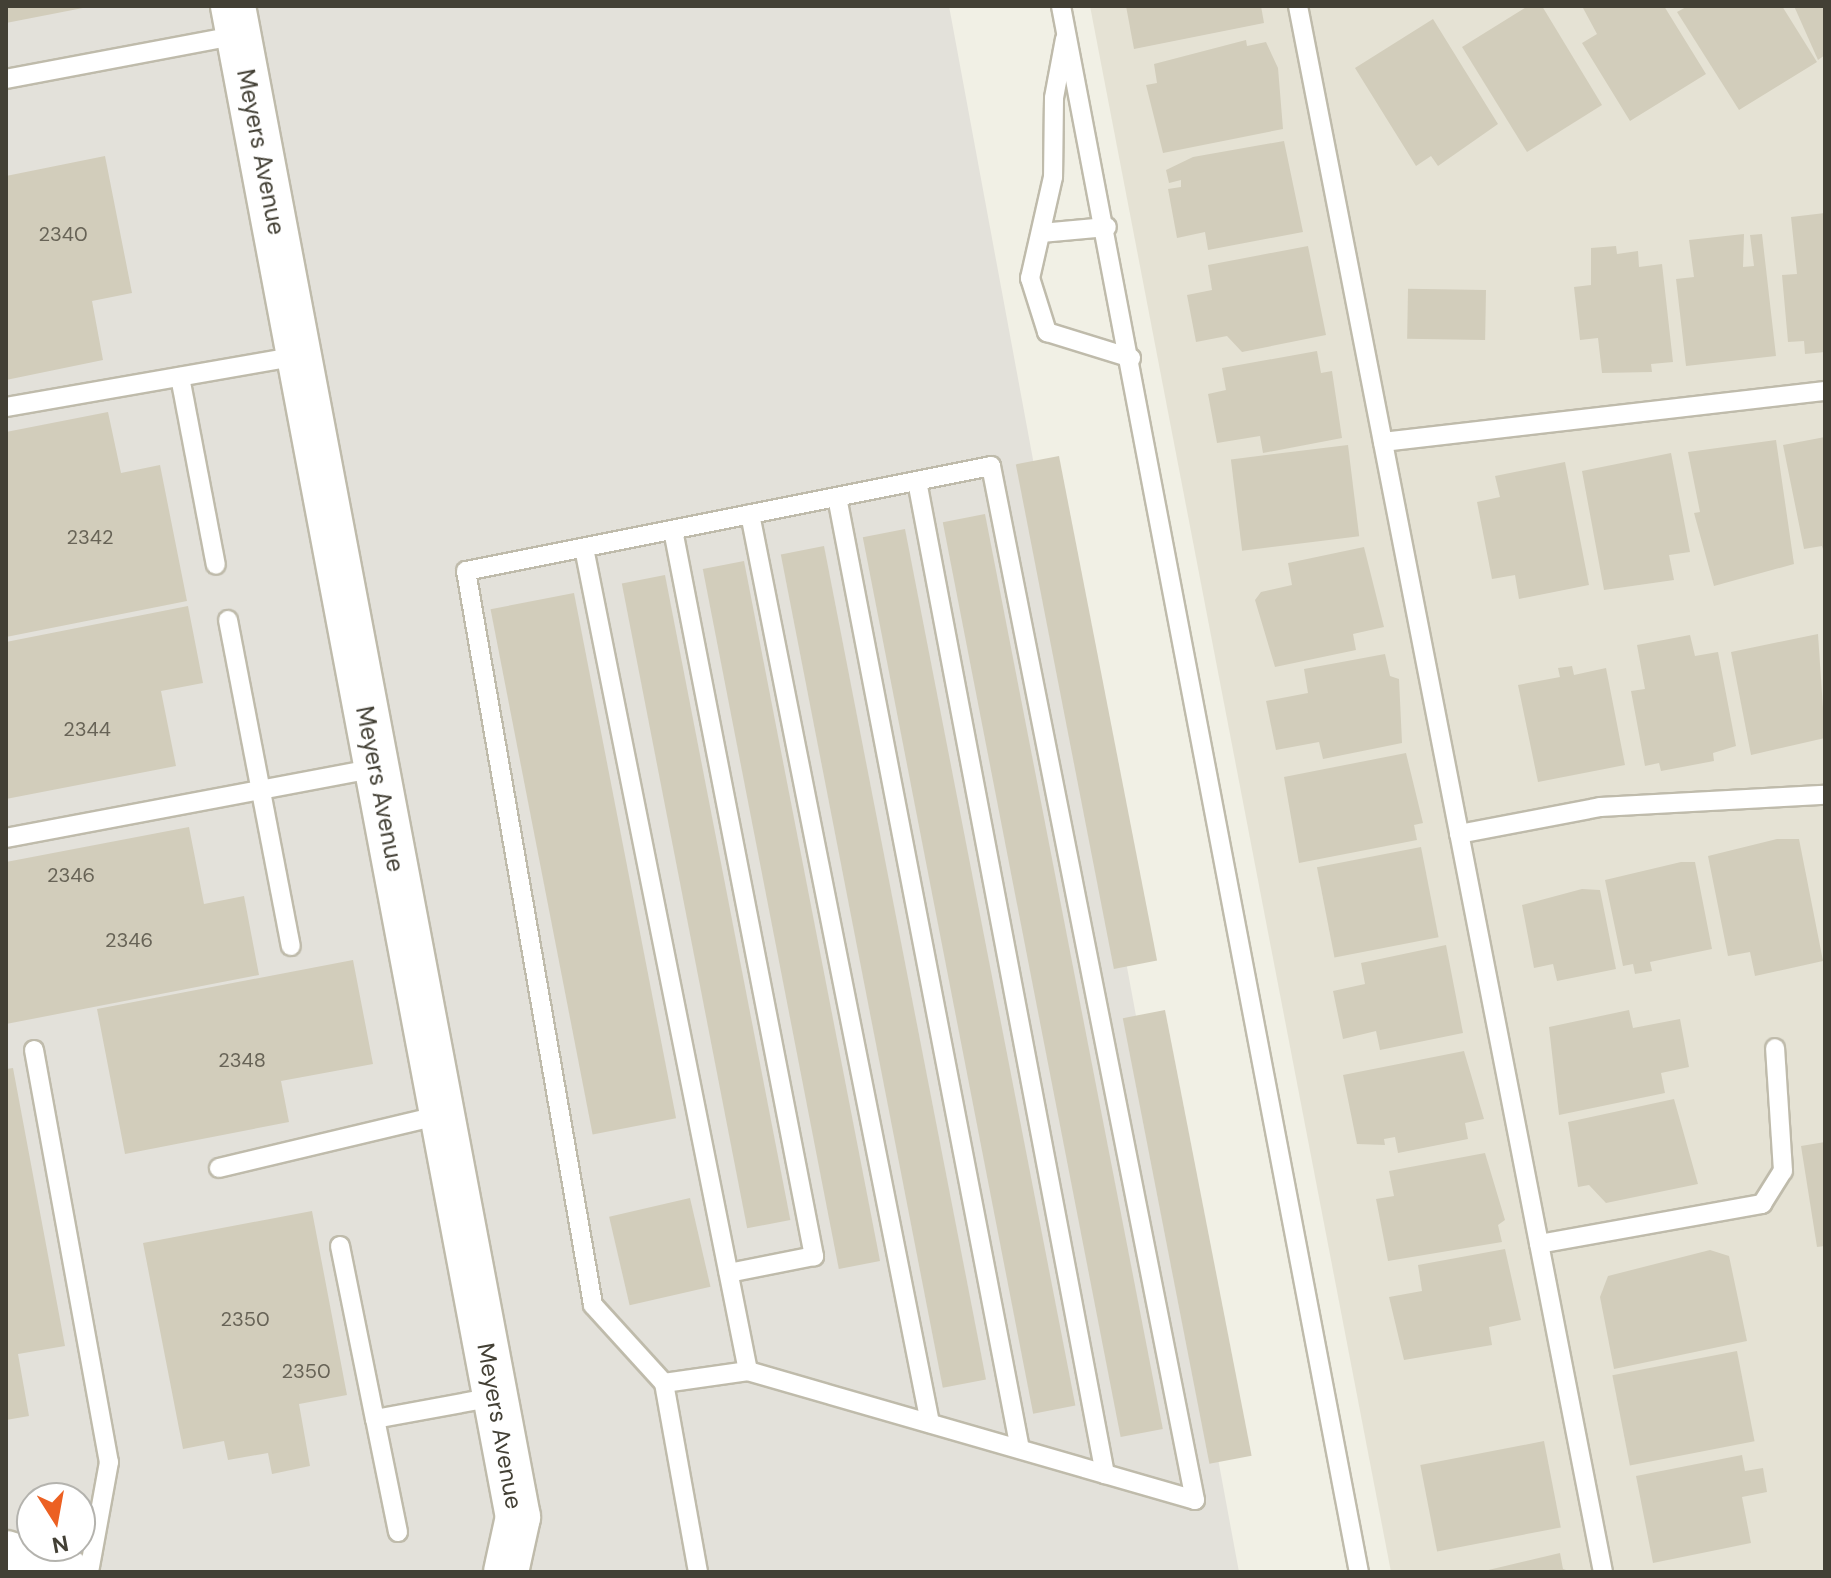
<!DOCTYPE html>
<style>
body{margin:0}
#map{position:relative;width:1831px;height:1578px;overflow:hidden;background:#f1f0e5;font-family:"DM Sans",sans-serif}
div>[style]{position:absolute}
.residential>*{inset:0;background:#e5e2d4}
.industrial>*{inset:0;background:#e3e1da}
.building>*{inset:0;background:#d2cdbb;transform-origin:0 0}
.roads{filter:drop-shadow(2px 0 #bfbbab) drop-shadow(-2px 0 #bfbbab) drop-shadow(0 2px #bfbbab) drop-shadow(0 -2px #bfbbab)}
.service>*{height:18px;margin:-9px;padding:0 9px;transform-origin:9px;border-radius:9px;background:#fff}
.tertiary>*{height:44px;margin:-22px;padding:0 22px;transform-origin:22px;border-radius:22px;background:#fff}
span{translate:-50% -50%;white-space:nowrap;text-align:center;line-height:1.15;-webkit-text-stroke:8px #fff;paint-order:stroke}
.number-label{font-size:20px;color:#676356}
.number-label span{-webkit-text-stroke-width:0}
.street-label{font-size:24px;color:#434035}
.frame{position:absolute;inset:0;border:8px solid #434035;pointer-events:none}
.north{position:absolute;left:16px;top:1482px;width:80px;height:80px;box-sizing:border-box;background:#fff;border:2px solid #b4b3ae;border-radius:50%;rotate:169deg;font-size:22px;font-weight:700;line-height:32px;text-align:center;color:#434035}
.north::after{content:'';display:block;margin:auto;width:28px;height:36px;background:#ec6022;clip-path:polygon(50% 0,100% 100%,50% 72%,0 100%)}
</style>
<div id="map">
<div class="residential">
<i style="clip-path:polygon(1090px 6px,1825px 6px,1825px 1572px,1391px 1572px)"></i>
</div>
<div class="industrial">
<i style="clip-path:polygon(evenodd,6px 6px,949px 6px,1239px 1572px,6px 1572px,6px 6px,32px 1498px,80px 1498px,80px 1546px,32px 1546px,32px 1498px)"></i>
</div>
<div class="building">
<i style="clip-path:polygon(6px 6px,88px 6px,88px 7px,6px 23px)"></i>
<i style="clip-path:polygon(1126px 6px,1261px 6px,1264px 23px,1134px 49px)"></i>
<i style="clip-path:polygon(1528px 6px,1542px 6px,1602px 105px,1527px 152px,1462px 47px)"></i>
<i style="clip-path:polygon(1664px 6px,1706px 74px,1630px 121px,1582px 43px,1597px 34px,1583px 8px)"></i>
<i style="clip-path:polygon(1688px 6px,1782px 6px,1817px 62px,1739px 110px,1677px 12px)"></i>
<i style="clip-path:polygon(1794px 6px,1825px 6px,1825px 55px,1818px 60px)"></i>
<i style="clip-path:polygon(1433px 19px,1498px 124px,1438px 166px,1431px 156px,1416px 166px,1355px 68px)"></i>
<i style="clip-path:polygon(1246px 40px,1247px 46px,1266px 42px,1278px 68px,1283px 129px,1163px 153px,1146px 85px,1157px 83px,1154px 64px)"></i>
<i style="clip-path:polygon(1284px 141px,1303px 232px,1208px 250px,1205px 232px,1177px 238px,1168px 189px,1181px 187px,1181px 180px,1169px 183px,1166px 170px,1193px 157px)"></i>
<i style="clip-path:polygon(105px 156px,132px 293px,92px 301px,103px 360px,6px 380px,6px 176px)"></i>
<i style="clip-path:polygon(1825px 213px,1825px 352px,1805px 354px,1804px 341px,1788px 342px,1782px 275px,1797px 274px,1791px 217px)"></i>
<i style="clip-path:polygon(1744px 234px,1743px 267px,1754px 266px,1750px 235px,1762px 234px,1776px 356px,1686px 366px,1676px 279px,1694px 277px,1689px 240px)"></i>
<i style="clip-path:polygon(1308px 246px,1326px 335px,1242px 352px,1227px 336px,1196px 342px,1187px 295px,1212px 290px,1208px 265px)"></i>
<i style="clip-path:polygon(1616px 246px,1617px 254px,1638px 251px,1639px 267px,1662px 264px,1673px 362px,1651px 364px,1652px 372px,1602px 373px,1598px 338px,1580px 340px,1574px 287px,1591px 285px,1591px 248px)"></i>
<i style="left:1486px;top:290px;width:50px;height:78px;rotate:91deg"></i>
<i style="clip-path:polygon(1317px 351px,1321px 373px,1332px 371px,1342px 438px,1263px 453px,1260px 436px,1217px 443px,1208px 394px,1226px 390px,1222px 368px)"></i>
<i style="clip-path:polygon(108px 412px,121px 473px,160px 465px,187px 601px,6px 637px,6px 432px)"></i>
<i style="clip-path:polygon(1825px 437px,1825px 552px,1824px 552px,1822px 546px,1804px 549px,1783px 445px)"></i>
<i style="clip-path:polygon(1776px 440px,1794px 564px,1714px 586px,1694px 513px,1700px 512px,1688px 452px)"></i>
<i style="left:1348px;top:445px;width:92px;height:118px;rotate:83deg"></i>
<i style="clip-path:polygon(1671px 453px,1690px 552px,1669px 555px,1674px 580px,1604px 590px,1582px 471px)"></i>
<i style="left:1059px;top:456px;width:514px;height:44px;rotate:79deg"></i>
<i style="clip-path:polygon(1565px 462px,1589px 585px,1519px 599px,1515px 575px,1492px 579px,1477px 502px,1500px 497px,1495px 476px)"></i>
<i style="left:985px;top:514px;width:932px;height:43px;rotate:79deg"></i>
<i style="left:905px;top:529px;width:893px;height:43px;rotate:79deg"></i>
<i style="left:824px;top:546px;width:849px;height:44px;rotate:79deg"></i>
<i style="clip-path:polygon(1364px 547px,1384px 627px,1353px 634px,1356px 650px,1275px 667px,1255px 600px,1261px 592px,1292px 585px,1288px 563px)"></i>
<i style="left:744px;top:561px;width:713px;height:42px;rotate:79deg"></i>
<i style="left:665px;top:575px;width:657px;height:44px;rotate:79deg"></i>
<i style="left:574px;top:593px;width:535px;height:85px;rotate:79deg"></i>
<i style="clip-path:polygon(188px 606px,203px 683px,161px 691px,176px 766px,6px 799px,6px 642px)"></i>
<i style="clip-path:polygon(1818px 634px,1825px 738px,1751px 755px,1731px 652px)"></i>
<i style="clip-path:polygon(1690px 635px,1695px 656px,1718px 652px,1736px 746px,1713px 753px,1714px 761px,1661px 771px,1659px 763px,1645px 766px,1631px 691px,1645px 689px,1637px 645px)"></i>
<i style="clip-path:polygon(1385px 654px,1390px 676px,1399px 679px,1402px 743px,1323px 759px,1319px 742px,1276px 750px,1266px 701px,1308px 693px,1304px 669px)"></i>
<i style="clip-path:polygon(1572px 666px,1574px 675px,1606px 668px,1625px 765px,1538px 782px,1518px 685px,1560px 677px,1558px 668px)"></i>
<i style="clip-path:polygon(1406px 753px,1423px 823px,1414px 825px,1417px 840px,1299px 863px,1284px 777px)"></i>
<i style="clip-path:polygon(189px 827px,204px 904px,244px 896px,259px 975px,6px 1024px,6px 862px)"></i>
<i style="clip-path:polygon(1777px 839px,1799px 839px,1823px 961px,1755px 976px,1750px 952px,1728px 956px,1708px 856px)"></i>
<i style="left:1421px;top:847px;width:92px;height:106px;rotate:79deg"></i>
<i style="clip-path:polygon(1681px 862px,1695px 862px,1712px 949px,1650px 962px,1652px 971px,1635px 974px,1633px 964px,1623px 966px,1605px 880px)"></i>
<i style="clip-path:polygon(1582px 889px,1600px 890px,1616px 969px,1557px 981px,1553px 964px,1534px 968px,1522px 905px)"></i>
<i style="clip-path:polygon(1446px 945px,1463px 1033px,1380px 1050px,1376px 1031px,1343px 1039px,1333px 991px,1365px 984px,1361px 963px)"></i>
<i style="clip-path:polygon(353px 960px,373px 1064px,281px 1081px,289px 1122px,125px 1154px,97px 1009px)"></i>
<i style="left:1165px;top:1010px;width:454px;height:43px;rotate:79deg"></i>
<i style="clip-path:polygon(1629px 1010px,1633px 1028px,1680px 1019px,1689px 1067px,1661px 1073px,1665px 1093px,1559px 1115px,1549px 1027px)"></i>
<i style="clip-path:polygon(1464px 1051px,1484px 1119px,1465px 1123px,1468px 1139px,1398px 1153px,1395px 1137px,1384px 1139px,1385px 1145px,1357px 1144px,1343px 1075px)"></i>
<i style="clip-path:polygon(13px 1068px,65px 1346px,18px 1354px,29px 1416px,6px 1420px,6px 1069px)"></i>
<i style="clip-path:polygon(1674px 1099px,1698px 1184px,1606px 1203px,1589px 1185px,1578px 1187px,1568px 1122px)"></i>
<i style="clip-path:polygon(1825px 1142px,1825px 1246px,1817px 1247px,1801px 1146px)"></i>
<i style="clip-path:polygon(1485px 1153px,1505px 1220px,1498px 1225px,1502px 1242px,1388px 1261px,1376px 1199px,1394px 1196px,1389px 1171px)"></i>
<i style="left:690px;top:1198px;width:91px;height:83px;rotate:77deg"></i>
<i style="clip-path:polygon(312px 1211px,347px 1395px,299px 1404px,310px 1466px,272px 1474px,268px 1453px,228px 1460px,224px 1441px,183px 1449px,143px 1243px)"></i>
<i style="clip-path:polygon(1505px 1249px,1521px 1320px,1489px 1327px,1492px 1345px,1404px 1360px,1389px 1297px,1422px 1291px,1418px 1265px)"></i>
<i style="clip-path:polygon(1710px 1250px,1729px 1256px,1747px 1341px,1614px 1369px,1600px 1297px,1608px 1276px)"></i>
<i style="left:1737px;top:1351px;width:92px;height:127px;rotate:79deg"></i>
<i style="left:1544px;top:1441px;width:88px;height:126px;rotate:79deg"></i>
<i style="clip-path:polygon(1742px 1455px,1745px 1471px,1763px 1468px,1767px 1492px,1742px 1497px,1751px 1543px,1653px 1563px,1636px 1476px)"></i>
<i style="clip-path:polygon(1560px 1553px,1563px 1569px,1572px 1572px,1480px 1572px)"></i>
</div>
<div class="roads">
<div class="service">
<i style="left:1061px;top:6px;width:1594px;rotate:79.23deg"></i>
<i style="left:1298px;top:6px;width:1595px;rotate:78.98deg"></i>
<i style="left:1065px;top:39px;width:60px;rotate:100.6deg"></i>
<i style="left:1054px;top:98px;width:79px;rotate:90.7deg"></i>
<i style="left:1053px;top:177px;width:104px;rotate:102.8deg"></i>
<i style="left:1030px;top:278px;width:57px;rotate:72.5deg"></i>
<i style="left:1047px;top:332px;width:88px;rotate:17.2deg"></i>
<i style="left:6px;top:79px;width:236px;rotate:-10.7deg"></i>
<i style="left:1041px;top:233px;width:66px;rotate:-5.2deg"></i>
<i style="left:180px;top:377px;width:191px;rotate:79.2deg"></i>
<i style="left:6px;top:407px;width:297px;rotate:-9.9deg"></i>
<i style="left:1383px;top:442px;width:445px;rotate:-6.6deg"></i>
<i style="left:917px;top:481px;width:1011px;rotate:79.28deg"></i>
<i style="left:837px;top:497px;width:969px;rotate:79.12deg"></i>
<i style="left:750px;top:514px;width:927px;rotate:78.8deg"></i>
<i style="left:673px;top:530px;width:740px;rotate:79.01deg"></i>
<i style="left:814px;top:1256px;width:87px;rotate:168.7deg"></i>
<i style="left:584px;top:548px;width:839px;rotate:78.73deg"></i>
<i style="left:228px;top:620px;width:332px;rotate:79.1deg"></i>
<i style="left:1459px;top:834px;width:144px;rotate:-10.8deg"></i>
<i style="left:1600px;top:807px;width:225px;rotate:-3.1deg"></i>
<i style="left:6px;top:838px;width:377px;rotate:-10.7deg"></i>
<i style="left:34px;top:1050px;width:419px;rotate:79.7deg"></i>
<i style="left:109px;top:1462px;width:112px;rotate:100.3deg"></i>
<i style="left:219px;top:1168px;width:229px;rotate:-13.4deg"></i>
<i style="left:1539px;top:1244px;width:227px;rotate:-10.2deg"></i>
<i style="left:1762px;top:1204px;width:39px;rotate:-58deg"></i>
<i style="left:1783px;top:1171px;width:123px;rotate:-93.7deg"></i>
<i style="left:340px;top:1246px;width:177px;rotate:78.6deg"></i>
<i style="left:664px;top:1383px;width:85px;rotate:-8.1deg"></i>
<i style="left:748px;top:1371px;width:465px;rotate:16.1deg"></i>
<i style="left:1195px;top:1500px;width:1054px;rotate:-101.16deg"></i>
<i style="left:991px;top:466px;width:535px;rotate:168.69deg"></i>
<i style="left:466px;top:571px;width:745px;rotate:80.18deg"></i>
<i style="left:593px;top:1305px;width:105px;rotate:47.7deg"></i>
<i style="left:664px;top:1383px;width:192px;rotate:79.8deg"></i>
<i style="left:398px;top:1532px;width:115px;rotate:-101.5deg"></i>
<i style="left:375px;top:1419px;width:122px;rotate:-10.4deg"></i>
</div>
<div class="tertiary">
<i style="left:233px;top:6px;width:1538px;rotate:79.32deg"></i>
<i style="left:518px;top:1517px;width:56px;rotate:102.3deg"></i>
<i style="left:6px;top:1553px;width:65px;rotate:17deg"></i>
</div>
</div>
<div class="number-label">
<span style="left:63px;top:234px">2340</span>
<span style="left:90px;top:537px">2342</span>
<span style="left:87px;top:729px">2344</span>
<span style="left:71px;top:875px">2346</span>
<span style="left:129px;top:940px">2346</span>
<span style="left:242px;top:1060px">2348</span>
<span style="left:245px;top:1319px">2350</span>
<span style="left:306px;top:1371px">2350</span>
</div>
<div class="street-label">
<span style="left:261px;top:152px;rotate:79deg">Meyers Avenue</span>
<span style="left:380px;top:789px;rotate:79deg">Meyers Avenue</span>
<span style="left:500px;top:1426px;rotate:80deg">Meyers Avenue</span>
</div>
<div class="frame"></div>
<div class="north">N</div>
</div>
